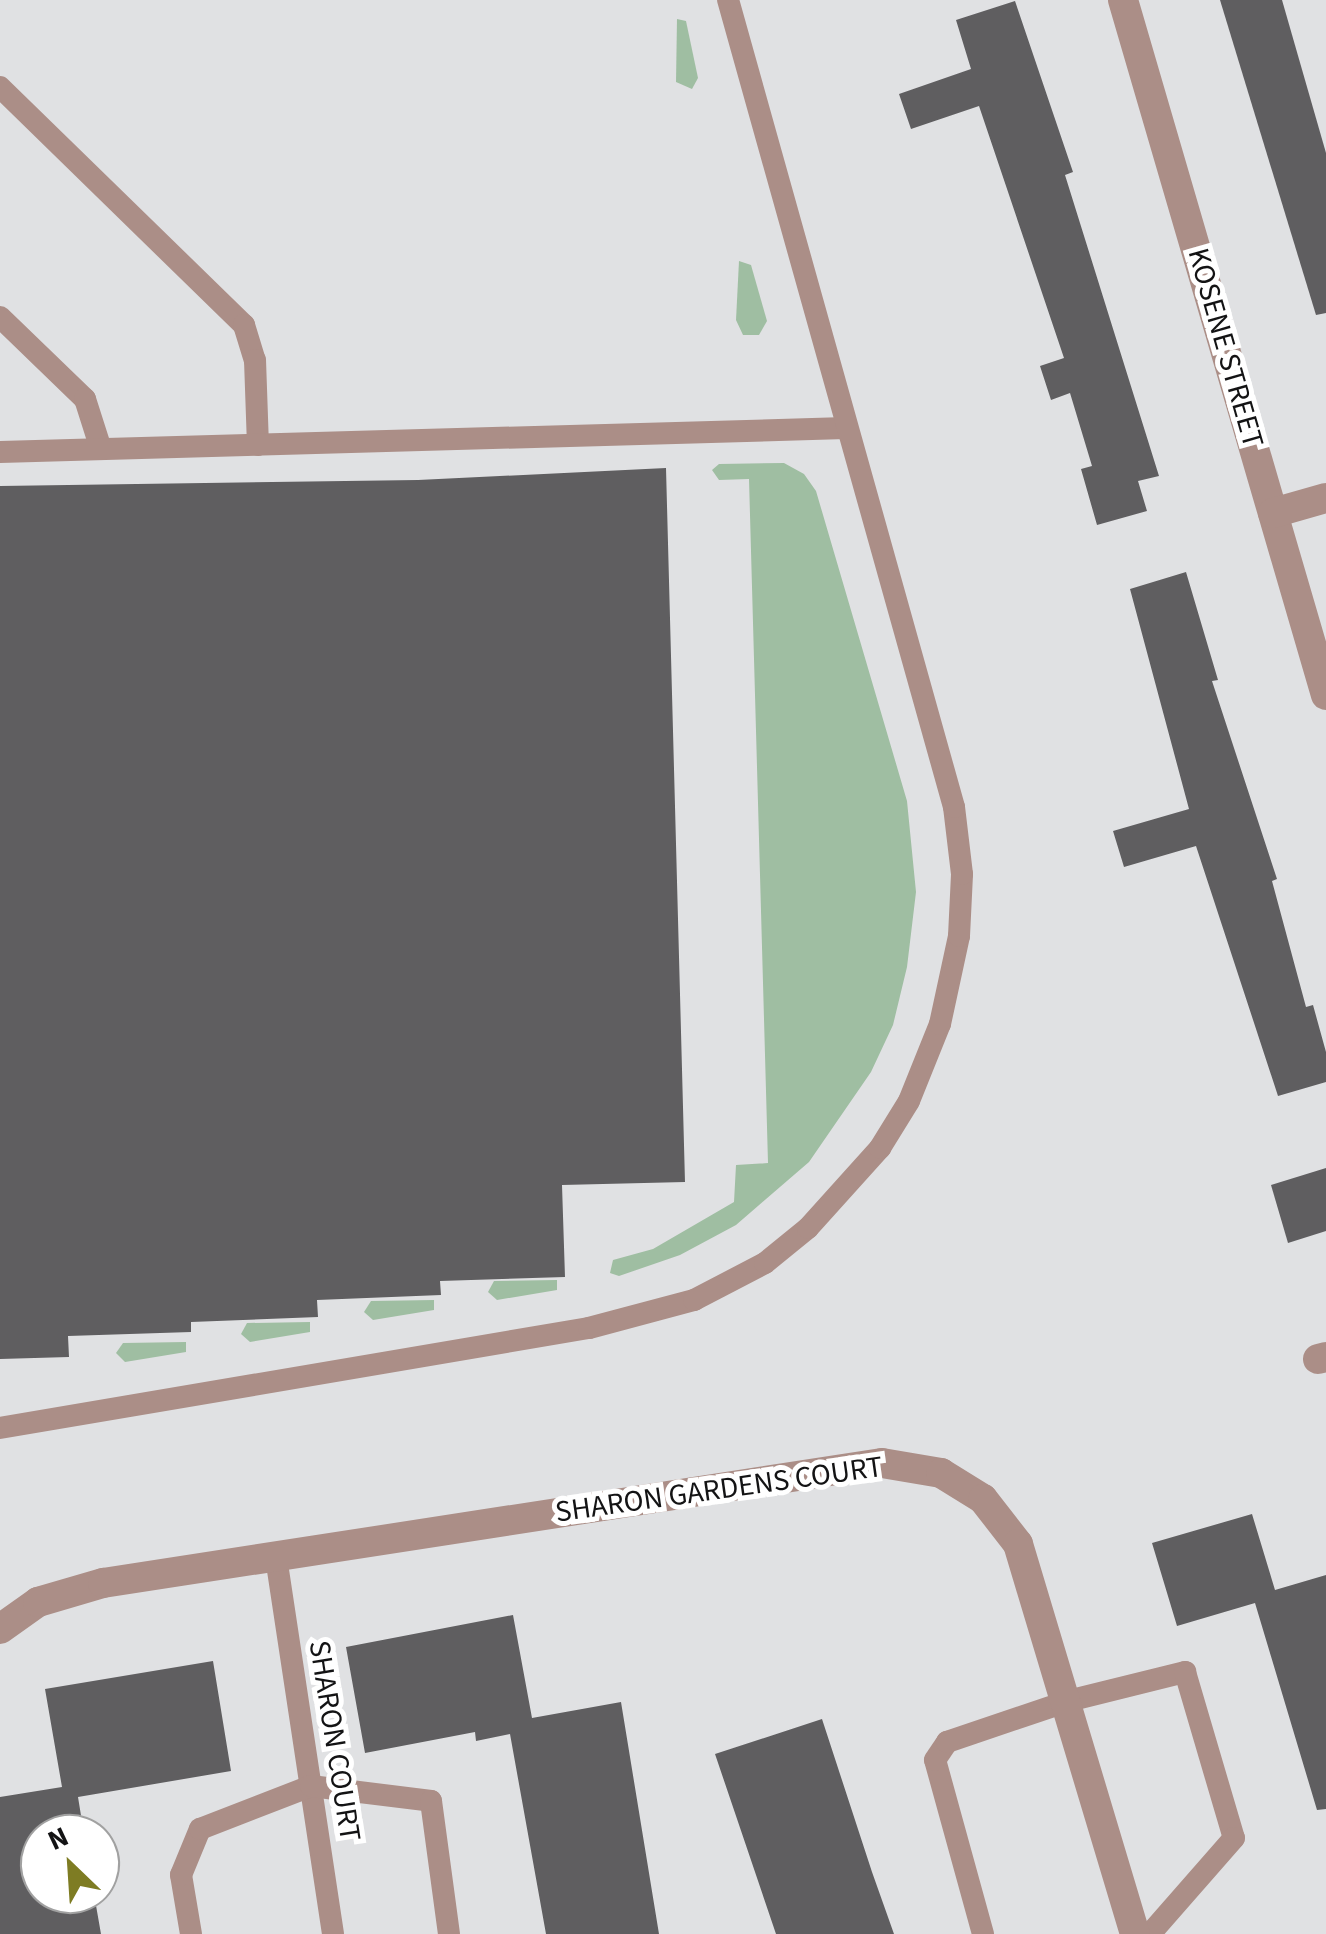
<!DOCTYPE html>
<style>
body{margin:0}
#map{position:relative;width:1326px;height:1934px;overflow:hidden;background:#e0e1e3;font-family:"Source Sans 3",sans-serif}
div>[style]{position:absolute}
.green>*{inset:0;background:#9fbea2}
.building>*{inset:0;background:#5f5e60}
.lane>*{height:22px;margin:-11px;padding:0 11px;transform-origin:11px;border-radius:11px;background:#ab8e87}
.street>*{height:30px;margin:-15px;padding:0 15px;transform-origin:15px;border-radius:15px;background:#ab8e87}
span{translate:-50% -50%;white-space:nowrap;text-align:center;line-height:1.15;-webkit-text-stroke:10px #fff;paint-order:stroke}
.street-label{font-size:30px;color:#131314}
.north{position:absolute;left:20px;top:1814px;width:100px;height:100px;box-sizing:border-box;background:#fff;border:2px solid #a1a1a1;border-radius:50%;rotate:335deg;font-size:28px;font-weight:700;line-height:40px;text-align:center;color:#131314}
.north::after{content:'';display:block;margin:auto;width:35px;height:45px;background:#7e7c23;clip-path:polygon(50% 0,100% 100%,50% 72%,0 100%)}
</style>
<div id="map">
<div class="green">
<i style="clip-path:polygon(677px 19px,686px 21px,698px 78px,692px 89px,676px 82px)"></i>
<i style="clip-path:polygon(739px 261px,751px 265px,767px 321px,759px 335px,743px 335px,736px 320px)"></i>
<i style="clip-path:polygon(784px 463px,804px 474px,816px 491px,907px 801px,916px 892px,907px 967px,893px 1025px,871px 1072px,809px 1162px,736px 1225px,680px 1255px,619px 1276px,610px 1273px,613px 1260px,653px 1249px,734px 1202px,736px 1165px,768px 1163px,749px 479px,719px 480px,712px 470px,719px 464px)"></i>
<i style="clip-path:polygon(557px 1280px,557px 1290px,497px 1300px,488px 1292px,494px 1281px)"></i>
<i style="clip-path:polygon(434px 1300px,434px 1310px,373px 1320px,364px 1312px,371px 1301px)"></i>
<i style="clip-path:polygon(310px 1322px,310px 1332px,250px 1342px,241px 1334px,247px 1323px)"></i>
<i style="clip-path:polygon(186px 1342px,186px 1352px,125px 1362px,116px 1353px,123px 1343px)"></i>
</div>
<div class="building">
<i style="clip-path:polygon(1220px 0,1282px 0,1326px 153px,1326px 313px,1316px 315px)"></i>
<i style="clip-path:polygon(1015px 1px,1073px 172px,1065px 175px,1159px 476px,1138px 481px,1147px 511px,1097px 525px,1081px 469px,1092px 466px,1070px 393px,1051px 400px,1040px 366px,1064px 358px,979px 106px,911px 129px,899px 94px,971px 69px,956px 20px)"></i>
<i style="clip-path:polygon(666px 468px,685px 1182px,562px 1185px,565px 1277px,440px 1281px,441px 1295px,317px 1300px,318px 1317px,191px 1322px,191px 1332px,68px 1336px,69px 1357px,0 1359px,0 486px,418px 480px)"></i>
<i style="clip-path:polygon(1186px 572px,1218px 680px,1212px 681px,1277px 879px,1272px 881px,1306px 1007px,1313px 1005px,1326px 1052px,1326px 1082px,1278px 1096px,1196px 846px,1124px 867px,1113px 831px,1189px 809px,1130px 589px)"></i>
<i style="clip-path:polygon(1326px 1168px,1326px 1231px,1288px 1243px,1271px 1185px)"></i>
<i style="clip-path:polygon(1252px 1514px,1275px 1590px,1326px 1575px,1326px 1809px,1317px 1810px,1255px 1603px,1177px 1626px,1152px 1543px)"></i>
<i style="clip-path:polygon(513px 1615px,532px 1718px,621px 1702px,659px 1934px,546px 1934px,510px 1734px,476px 1741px,475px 1732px,365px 1753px,346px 1647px)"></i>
<i style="clip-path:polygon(213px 1661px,231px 1771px,78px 1797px,84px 1834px,40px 1834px,40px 1894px,94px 1894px,101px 1934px,0 1934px,0 1797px,62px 1787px,45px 1689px)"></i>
<i style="clip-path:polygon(822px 1719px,872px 1872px,894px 1934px,776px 1934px,715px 1754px)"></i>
</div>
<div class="lane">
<i style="left:0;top:87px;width:341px;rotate:44.3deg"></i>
<i style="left:244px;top:325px;width:37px;rotate:73deg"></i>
<i style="left:255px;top:360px;width:85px;rotate:88deg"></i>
<i style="left:0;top:317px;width:118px;rotate:44deg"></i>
<i style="left:85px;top:399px;width:52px;rotate:72.3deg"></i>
<i style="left:0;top:452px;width:846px;rotate:-1.62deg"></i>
<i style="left:0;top:1428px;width:597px;rotate:-9.64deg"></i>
<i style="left:589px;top:1328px;width:109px;rotate:-14.9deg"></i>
<i style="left:694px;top:1300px;width:80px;rotate:-27.5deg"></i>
<i style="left:765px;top:1263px;width:55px;rotate:-39.1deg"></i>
<i style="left:808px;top:1228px;width:108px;rotate:-48deg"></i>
<i style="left:880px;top:1148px;width:55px;rotate:-58.3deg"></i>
<i style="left:909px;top:1101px;width:83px;rotate:-68.1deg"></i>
<i style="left:940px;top:1024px;width:90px;rotate:-77.8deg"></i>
<i style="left:959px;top:936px;width:62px;rotate:-87.2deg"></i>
<i style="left:962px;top:874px;width:67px;rotate:-96.8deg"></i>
<i style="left:954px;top:807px;width:838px;rotate:-105.64deg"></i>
<i style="left:276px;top:1557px;width:381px;rotate:81.4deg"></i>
<i style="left:191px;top:1934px;width:60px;rotate:-99.6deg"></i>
<i style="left:181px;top:1875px;width:50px;rotate:-67.6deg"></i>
<i style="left:200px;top:1829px;width:119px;rotate:-21.2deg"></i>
<i style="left:311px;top:1786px;width:121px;rotate:7.1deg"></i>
<i style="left:431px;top:1801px;width:134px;rotate:82.3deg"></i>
<i style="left:983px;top:1934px;width:180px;rotate:-105.4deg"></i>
<i style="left:935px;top:1760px;width:22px;rotate:-56deg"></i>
<i style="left:947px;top:1742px;width:128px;rotate:-18.7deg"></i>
<i style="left:1068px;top:1701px;width:121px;rotate:-13.9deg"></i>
<i style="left:1185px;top:1672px;width:173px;rotate:73.6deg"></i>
<i style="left:1234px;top:1838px;width:128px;rotate:131.2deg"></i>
</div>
<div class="street">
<i style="left:1123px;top:0;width:724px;rotate:73.72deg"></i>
<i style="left:1273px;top:513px;width:55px;rotate:-15.8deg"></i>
<i style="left:1318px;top:1359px;width:8px;rotate:-14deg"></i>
<i style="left:0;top:1629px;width:47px;rotate:-35.4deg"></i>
<i style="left:38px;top:1602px;width:68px;rotate:-16.3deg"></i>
<i style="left:103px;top:1583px;width:788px;rotate:-8.76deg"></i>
<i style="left:882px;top:1463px;width:60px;rotate:9.6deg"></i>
<i style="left:941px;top:1473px;width:49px;rotate:31.8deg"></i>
<i style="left:983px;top:1499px;width:57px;rotate:52.1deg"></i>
<i style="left:1018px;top:1544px;width:407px;rotate:73.3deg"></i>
</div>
<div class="street-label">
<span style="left:1225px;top:348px;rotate:74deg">KOSENE STREET</span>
<span style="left:719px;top:1490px;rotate:-8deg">SHARON GARDENS COURT</span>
<span style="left:334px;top:1741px;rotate:81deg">SHARON COURT</span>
</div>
<div class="north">N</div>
</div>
